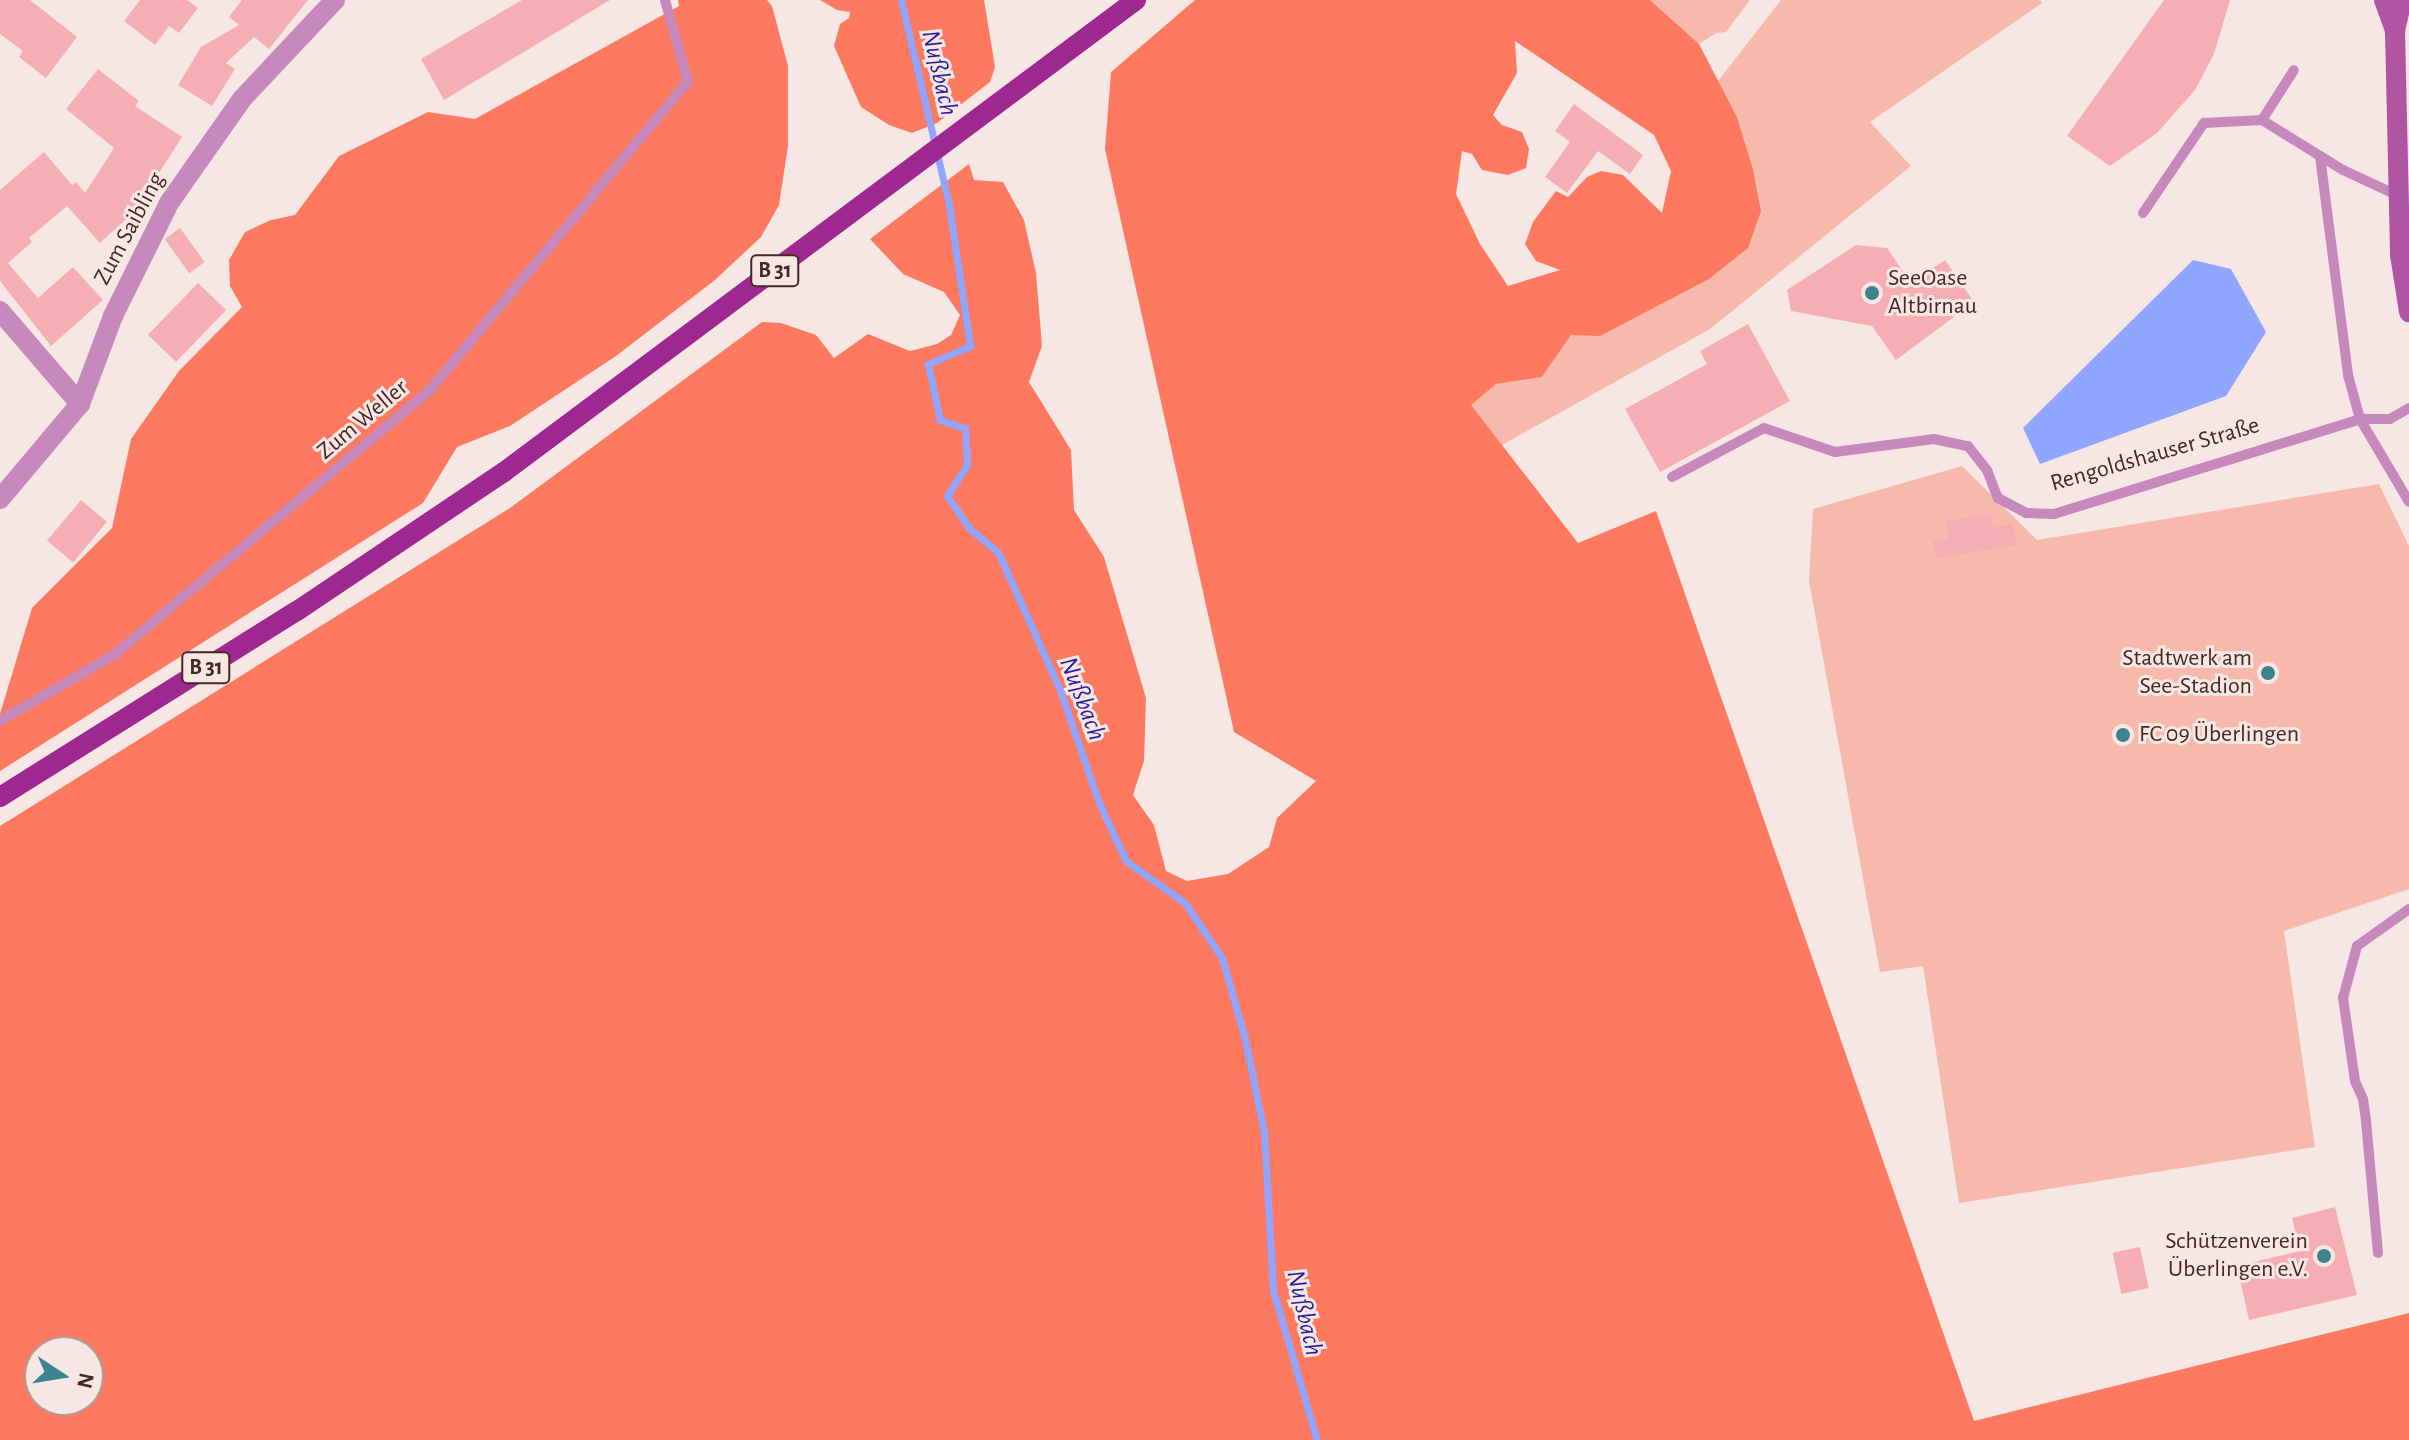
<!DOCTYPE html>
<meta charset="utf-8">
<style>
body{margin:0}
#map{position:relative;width:2409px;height:1440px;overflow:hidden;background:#f6e7e4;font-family:"Alegreya Sans",sans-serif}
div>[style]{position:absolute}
.green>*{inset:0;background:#f6b9ab}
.forest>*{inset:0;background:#fc795f}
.water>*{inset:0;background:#90a5ff}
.stream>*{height:7px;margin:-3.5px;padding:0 3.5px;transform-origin:3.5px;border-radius:3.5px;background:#90a5ff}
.building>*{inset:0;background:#f6aeb5;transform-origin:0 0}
.lane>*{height:10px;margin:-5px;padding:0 5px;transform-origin:5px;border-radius:5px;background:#c789bc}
.street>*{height:20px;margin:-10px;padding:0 10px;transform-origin:10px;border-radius:10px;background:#c789bc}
.secondary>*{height:20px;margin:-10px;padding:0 10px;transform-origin:10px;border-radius:10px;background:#b055a3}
.primary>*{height:20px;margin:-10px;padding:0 10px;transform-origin:10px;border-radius:10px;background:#9e2790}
.dots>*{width:22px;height:22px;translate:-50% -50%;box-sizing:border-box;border:4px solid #f6e7e4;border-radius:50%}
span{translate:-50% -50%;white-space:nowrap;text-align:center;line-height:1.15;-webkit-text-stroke:6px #f6e7e4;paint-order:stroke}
.shield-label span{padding:2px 6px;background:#f6e7e4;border:2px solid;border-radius:6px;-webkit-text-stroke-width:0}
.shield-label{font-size:22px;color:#442923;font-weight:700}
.street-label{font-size:24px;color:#442923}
.poi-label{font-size:24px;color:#442923}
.left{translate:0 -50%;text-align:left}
.right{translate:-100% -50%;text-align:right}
.water-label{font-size:26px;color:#251d9e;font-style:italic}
.north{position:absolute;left:24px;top:1336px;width:80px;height:80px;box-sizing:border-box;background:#f6e7e4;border:2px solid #af9b97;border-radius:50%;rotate:102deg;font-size:22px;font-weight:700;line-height:32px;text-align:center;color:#442923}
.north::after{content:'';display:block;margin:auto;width:28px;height:36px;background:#3f8391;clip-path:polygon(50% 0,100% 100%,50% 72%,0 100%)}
</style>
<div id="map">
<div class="green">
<i style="clip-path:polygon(1650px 0,1750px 0,1726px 32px,1716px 33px,1699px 44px)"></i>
<i style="clip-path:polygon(1781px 0,2040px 0,2042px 3px,1870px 122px,1911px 166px,1710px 329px,1502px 445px,1470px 405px,1496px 384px,1542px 377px,1571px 335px,1761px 211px,1753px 169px,1737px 117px,1718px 81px)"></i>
<i style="clip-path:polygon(1962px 466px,2037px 540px,2379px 484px,2409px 546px,2409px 889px,2284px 931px,2315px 1147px,1959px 1203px,1923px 966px,1880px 972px,1809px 581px,1813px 509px)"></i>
</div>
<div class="forest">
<i style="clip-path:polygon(678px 0,767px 0,772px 6px,788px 66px,788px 146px,779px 205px,761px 237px,715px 280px,616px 356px,510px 426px,457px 447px,423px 503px,0 771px,0 714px,32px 608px,112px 528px,131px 439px,179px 371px,242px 307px,230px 286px,229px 260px,245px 232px,271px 220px,295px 215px,339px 156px,428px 112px,475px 119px,679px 6px)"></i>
<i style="clip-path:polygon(820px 0,984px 0,995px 67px,990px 82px,937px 123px,912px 133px,889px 125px,861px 107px,834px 46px,840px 24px,849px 18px,850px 12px,837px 10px)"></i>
<i style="clip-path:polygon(evenodd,1195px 0,1650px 0,1699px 44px,1737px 117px,1753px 169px,1761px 211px,1748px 248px,1709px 279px,1600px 336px,1571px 335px,1542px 377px,1496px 384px,1471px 405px,1578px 543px,1656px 511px,1974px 1421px,2409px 1313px,2409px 1440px,0 1440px,0 826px,510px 508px,762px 322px,781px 323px,816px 335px,834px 358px,868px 334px,910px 351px,937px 344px,951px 335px,960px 315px,944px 292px,903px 274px,870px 239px,969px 164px,974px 180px,1003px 182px,1024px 220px,1036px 273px,1042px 346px,1029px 382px,1071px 450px,1074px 510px,1104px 557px,1146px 698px,1144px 761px,1133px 795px,1154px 825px,1166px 871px,1187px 881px,1228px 874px,1269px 847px,1277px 818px,1316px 781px,1234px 732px,1105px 149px,1111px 72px,1195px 0,1515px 41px,1654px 135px,1671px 171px,1662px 213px,1623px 175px,1601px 171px,1587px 177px,1568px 197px,1556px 191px,1533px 222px,1525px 244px,1536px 261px,1560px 270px,1508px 286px,1480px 244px,1456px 194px,1462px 151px,1472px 154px,1482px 170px,1508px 175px,1526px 168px,1529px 149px,1522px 132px,1502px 125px,1493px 115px,1517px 73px,1515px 41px,1195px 0,40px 1352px,88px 1352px,88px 1400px,40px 1400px,40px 1352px)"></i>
</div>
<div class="water">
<i style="clip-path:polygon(2193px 260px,2231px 269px,2266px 332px,2226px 396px,2040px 464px,2023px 428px)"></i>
</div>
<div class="stream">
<i style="left:901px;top:0;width:211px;rotate:76.8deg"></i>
<i style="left:949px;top:205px;width:143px;rotate:81.5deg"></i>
<i style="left:970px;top:346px;width:46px;rotate:156.8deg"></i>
<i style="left:928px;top:364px;width:57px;rotate:77.9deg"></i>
<i style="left:940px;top:420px;width:26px;rotate:18deg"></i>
<i style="left:965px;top:428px;width:37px;rotate:87deg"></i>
<i style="left:967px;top:465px;width:37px;rotate:123deg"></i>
<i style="left:947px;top:496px;width:39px;rotate:55deg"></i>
<i style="left:969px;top:528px;width:38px;rotate:40deg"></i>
<i style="left:998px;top:552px;width:151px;rotate:65.8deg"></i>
<i style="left:1060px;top:690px;width:120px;rotate:71deg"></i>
<i style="left:1099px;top:803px;width:64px;rotate:65deg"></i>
<i style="left:1126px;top:861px;width:72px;rotate:35.4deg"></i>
<i style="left:1185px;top:903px;width:66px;rotate:56.1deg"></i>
<i style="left:1222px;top:958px;width:84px;rotate:74.1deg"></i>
<i style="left:1245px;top:1039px;width:95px;rotate:78.5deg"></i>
<i style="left:1264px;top:1132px;width:158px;rotate:86.7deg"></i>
<i style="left:1273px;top:1290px;width:156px;rotate:73.7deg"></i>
</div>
<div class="building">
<i style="clip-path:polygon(0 0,30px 0,77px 37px,46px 78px,19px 57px,23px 51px,0 34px)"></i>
<i style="clip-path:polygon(140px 0,187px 0,198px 8px,179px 33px,169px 26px,155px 45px,124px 21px)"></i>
<i style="clip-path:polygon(242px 0,308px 0,269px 49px,254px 37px,226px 63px,235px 69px,212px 106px,178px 85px,201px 47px,239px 25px,229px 17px)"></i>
<i style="clip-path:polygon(522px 0,610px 0,444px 100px,421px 59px)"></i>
<i style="clip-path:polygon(2164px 0,2230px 0,2214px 54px,2195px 90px,2157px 133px,2110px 166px,2067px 136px)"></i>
<i style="clip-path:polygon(98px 69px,139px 101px,135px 106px,182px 137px,134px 212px,100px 243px,67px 206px,29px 238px,32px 242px,8px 263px,38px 298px,73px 267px,103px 300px,51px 346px,0 281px,0 190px,44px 152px,72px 185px,76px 182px,85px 193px,114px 148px,66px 109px)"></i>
<i style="clip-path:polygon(1574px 104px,1643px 155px,1630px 174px,1598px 151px,1567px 193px,1545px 177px,1570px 142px,1555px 131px)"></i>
<i style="left:180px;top:228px;width:42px;height:19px;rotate:54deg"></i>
<i style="clip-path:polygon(1856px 245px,1887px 248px,1911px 283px,1945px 260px,1974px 302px,1896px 360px,1872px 326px,1791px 311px,1787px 290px)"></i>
<i style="left:198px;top:283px;width:39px;height:72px;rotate:44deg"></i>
<i style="clip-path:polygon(1748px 324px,1790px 401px,1660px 472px,1625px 409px,1707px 364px,1700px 351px)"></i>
<i style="left:81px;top:500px;width:34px;height:53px;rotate:40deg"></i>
<i style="clip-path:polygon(1991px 514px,1993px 528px,2013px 524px,2016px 545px,1936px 558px,1933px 541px,1949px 538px,1946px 521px)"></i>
<i style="clip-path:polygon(2335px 1207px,2357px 1295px,2249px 1320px,2237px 1266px,2300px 1251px,2292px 1218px)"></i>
<i style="left:2140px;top:1247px;width:42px;height:28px;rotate:78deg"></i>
</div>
<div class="lane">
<i style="left:2262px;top:120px;width:59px;rotate:-57.4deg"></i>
<i style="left:2320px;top:156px;width:221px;rotate:82.7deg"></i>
<i style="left:2348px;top:375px;width:46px;rotate:74.7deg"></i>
<i style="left:2360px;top:419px;width:96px;rotate:59.4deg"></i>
<i style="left:2143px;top:213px;width:109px;rotate:-55.9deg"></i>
<i style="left:2204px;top:123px;width:58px;rotate:-3deg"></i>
<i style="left:2262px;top:120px;width:95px;rotate:31.7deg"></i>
<i style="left:2343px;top:170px;width:62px;rotate:24.9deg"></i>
<i style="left:1672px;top:477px;width:104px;rotate:-28deg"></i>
<i style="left:1764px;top:428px;width:75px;rotate:18.7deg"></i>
<i style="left:1835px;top:452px;width:100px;rotate:-7.5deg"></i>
<i style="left:1934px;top:439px;width:35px;rotate:12deg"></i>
<i style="left:1968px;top:446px;width:31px;rotate:52deg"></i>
<i style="left:1987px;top:470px;width:30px;rotate:69deg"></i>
<i style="left:1998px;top:498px;width:32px;rotate:28deg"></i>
<i style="left:2026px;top:513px;width:28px;rotate:2deg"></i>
<i style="left:2054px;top:514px;width:320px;rotate:-17.2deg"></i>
<i style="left:2360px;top:419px;width:30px"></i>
<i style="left:2390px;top:419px;width:22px;rotate:-30deg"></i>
<i style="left:0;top:721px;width:132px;rotate:-30.1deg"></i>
<i style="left:114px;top:655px;width:411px;rotate:-40deg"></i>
<i style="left:429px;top:391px;width:404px;rotate:-50.1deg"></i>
<i style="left:688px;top:81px;width:84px;rotate:-105.9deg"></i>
<i style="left:2378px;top:1253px;width:134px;rotate:-95.2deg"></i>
<i style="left:2366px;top:1120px;width:21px;rotate:-98deg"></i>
<i style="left:2363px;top:1099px;width:20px;rotate:-114deg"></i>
<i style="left:2355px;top:1081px;width:84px;rotate:-98.2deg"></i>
<i style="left:2343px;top:998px;width:54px;rotate:-74.9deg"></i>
<i style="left:2357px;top:946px;width:64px;rotate:-35.4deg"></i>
</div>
<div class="street">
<i style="left:0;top:311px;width:123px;rotate:49.3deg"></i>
<i style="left:0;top:499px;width:124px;rotate:-49.9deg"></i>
<i style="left:80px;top:404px;width:94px;rotate:-69.4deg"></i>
<i style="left:113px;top:316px;width:126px;rotate:-63.6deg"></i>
<i style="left:169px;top:203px;width:127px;rotate:-54.9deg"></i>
<i style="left:242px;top:99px;width:136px;rotate:-46.8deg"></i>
</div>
<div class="secondary">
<i style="left:2384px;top:0;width:33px;rotate:70deg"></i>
<i style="left:2402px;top:0;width:32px;rotate:103deg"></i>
<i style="left:2395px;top:31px;width:224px;rotate:88.7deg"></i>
<i style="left:2400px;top:255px;width:58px;rotate:81deg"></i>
</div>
<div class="primary">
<i style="left:0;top:797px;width:350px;rotate:-32.1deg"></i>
<i style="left:297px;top:611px;width:249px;rotate:-33.9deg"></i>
<i style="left:504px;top:472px;width:789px;rotate:-36.75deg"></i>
</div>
<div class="dots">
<i style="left:1872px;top:293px;background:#3f8391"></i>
<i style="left:2268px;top:673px;background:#3f8391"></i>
<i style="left:2123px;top:735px;background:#3f8391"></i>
<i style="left:2324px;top:1256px;background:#3f8391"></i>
</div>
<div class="shield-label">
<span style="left:775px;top:271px">B 31</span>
<span style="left:206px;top:668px">B 31</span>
</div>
<div class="street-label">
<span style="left:130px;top:229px;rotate:-62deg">Zum Saibling</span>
<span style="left:363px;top:420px;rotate:-40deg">Zum Weller</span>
<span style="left:2155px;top:455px;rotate:-16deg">Rengoldshauser Straße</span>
</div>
<div class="poi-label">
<span class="left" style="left:1888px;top:293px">SeeOase<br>Altbirnau</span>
<span class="right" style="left:2252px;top:673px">Stadtwerk am<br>See-Stadion</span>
<span class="left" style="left:2139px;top:735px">FC 09 Überlingen</span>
<span class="right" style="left:2308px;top:1256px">Schützenverein<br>Überlingen e.V.</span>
</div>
<div class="water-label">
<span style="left:939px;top:73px;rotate:77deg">Nußbach</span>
<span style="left:1082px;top:699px;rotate:69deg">Nußbach</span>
<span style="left:1304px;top:1313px;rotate:77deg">Nußbach</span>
</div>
<div class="north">N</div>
</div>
